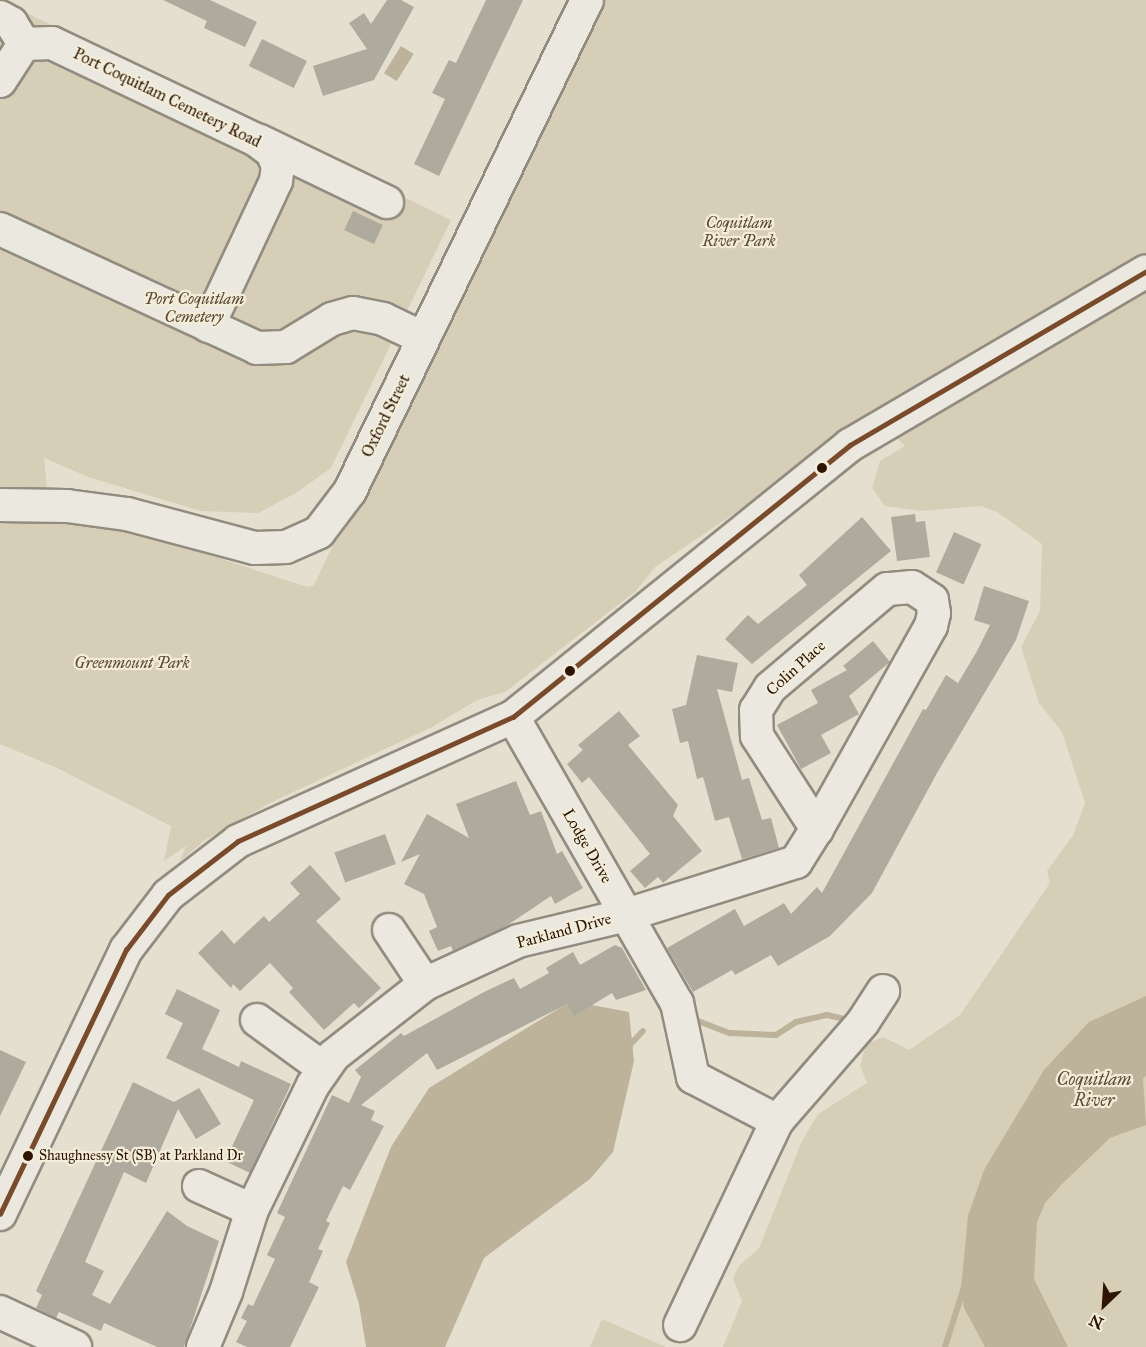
<!DOCTYPE html>
<style>
body{margin:0}
#map{position:relative;width:1146px;height:1347px;overflow:hidden;background:#e4dfcf;font-family:"IM FELL Great Primer",serif}
div>[style]{position:absolute}
.green>*{inset:0;background:#d7ceb7}
.water>*{inset:0;background:#bdb29a;transform-origin:0 0}
.stream>*{height:6px;margin:-3px;padding:0 3px;transform-origin:3px;border-radius:3px;background:#bdb29a}
.building>*{inset:0;background:#afaa9e;transform-origin:0 0}
.roads{filter:drop-shadow(2px 0 #928c80) drop-shadow(-2px 0 #928c80) drop-shadow(0 2px #928c80) drop-shadow(0 -2px #928c80)}
.minor>*{height:32px;margin:-16px;padding:0 16px;transform-origin:16px;border-radius:16px;background:#eae8df}
.bus-1>*{height:4.5px;margin:-2.25px;padding:0 2.25px;transform-origin:2.25px;border-radius:2.25px;background:#7a4b2a}
.dots>*{width:16px;height:16px;translate:-50% -50%;box-sizing:border-box;border:3px solid #f3edda;border-radius:50%}
span{translate:-50% -50%;white-space:nowrap;text-align:center;line-height:1.15;-webkit-text-stroke:4.5px #f3edda;paint-order:stroke}
.bus-label{font-size:14px;color:#2d1500}
.left{translate:0 -50%;text-align:left}
.street-label{font-size:16px;color:#2d1500}
.park-label{font-size:16px;color:#5d4931;font-style:italic}
.water-label{font-size:18px;color:#604c34;font-style:italic}
.north{position:absolute;left:1074px;top:1275px;width:60px;height:60px;-webkit-text-stroke:4px #f3edda;paint-order:stroke;rotate:205deg;font-size:16px;font-weight:700;line-height:24px;text-align:center;color:#2d1500}
.north::after{content:'';display:block;margin:auto;width:21px;height:27px;background:#2d1500;clip-path:polygon(50% 0,100% 100%,50% 72%,0 100%)}
</style>
<div id="map">
<div class="green">
<i style="clip-path:polygon(0 0,451px 220px,331px 468px,296px 493px,258px 513px,201px 511px,88px 477px,44px 458px,50px 517px,93px 522px,145px 534px,307px 587px,314px 585px,593px 0,1146px 0,1146px 1347px,723px 1347px,742px 1301px,733px 1279px,738px 1267px,759px 1248px,801px 1143px,818px 1114px,867px 1083px,860px 1066px,866px 1044px,883px 1037px,909px 1050px,960px 1015px,1050px 883px,1047px 871px,1073px 835px,1085px 803px,1062px 732px,1039px 703px,1021px 647px,1040px 611px,1042px 544px,997px 512px,981px 506px,921px 511px,885px 506px,872px 488px,880px 461px,905px 446px,876px 418px,655px 567px,636px 591px,505px 692px,477px 700px,432px 727px,272px 802px,205px 840px,180px 861px,186px 846px,164px 861px,171px 826px,55px 767px,0 744px)"></i>
<i style="clip-path:polygon(602px 1319px,666px 1347px,590px 1347px)"></i>
</div>
<div class="water">
<i style="left:401px;top:46px;width:15px;height:32px;rotate:32deg"></i>
<i style="clip-path:polygon(1146px 996px,1146px 1075px,1143px 1079px,1146px 1125px,1110px 1138px,1062px 1184px,1045px 1203px,1037px 1222px,1034px 1279px,1068px 1347px,985px 1347px,964px 1308px,961px 1288px,968px 1216px,984px 1170px,1044px 1070px,1089px 1022px)"></i>
<i style="clip-path:polygon(571px 1001px,629px 1012px,634px 1061px,613px 1152px,590px 1179px,484px 1258px,445px 1347px,366px 1347px,359px 1304px,346px 1262px,391px 1147px,429px 1088px)"></i>
</div>
<div class="stream">
<i style="left:698px;top:1021px;width:34px;rotate:21deg"></i>
<i style="left:730px;top:1033px;width:46px;rotate:2.5deg"></i>
<i style="left:776px;top:1035px;width:24px;rotate:-33deg"></i>
<i style="left:796px;top:1022px;width:32px;rotate:-13deg"></i>
<i style="left:827px;top:1015px;width:26px;rotate:13deg"></i>
<i style="left:627px;top:1048px;width:23px;rotate:-47deg"></i>
<i style="left:945px;top:1347px;width:66px;rotate:-72.4deg"></i>
</div>
<div class="building">
<i style="clip-path:polygon(163px 0,210px 0,257px 22px,245px 47px,204px 28px,207px 21px)"></i>
<i style="clip-path:polygon(387px 0,401px 0,414px 7px,374px 80px,323px 96px,313px 66px,367px 49px,349px 23px,364px 13px,371px 24px)"></i>
<i style="clip-path:polygon(486px 0,523px 0,439px 176px,414px 164px,445px 99px,432px 93px,449px 60px,456px 63px)"></i>
<i style="left:262px;top:39px;width:50px;height:30px;rotate:26deg"></i>
<i style="left:353px;top:211px;width:33px;height:21px;rotate:25deg"></i>
<i style="clip-path:polygon(915px 514px,916px 522px,925px 521px,930px 557px,897px 561px,891px 517px)"></i>
<i style="clip-path:polygon(862px 517px,891px 551px,752px 664px,725px 639px,748px 615px,758px 624px,807px 585px,799px 575px)"></i>
<i style="left:954px;top:532px;width:30px;height:44px;rotate:24deg"></i>
<i style="clip-path:polygon(984px 586px,1029px 601px,1016px 640px,937px 773px,872px 893px,830px 936px,778px 966px,771px 955px,735px 975px,732px 970px,693px 992px,667px 948px,735px 909px,744px 926px,784px 903px,791px 914px,817px 887px,822px 893px,923px 709px,926px 710px,946px 675px,958px 683px,977px 651px,990px 625px,974px 620px)"></i>
<i style="clip-path:polygon(873px 641px,890px 662px,849px 696px,859px 714px,821px 735px,831px 753px,801px 769px,777px 725px,818px 703px,811px 690px,847px 670px,843px 666px)"></i>
<i style="clip-path:polygon(697px 655px,738px 663px,732px 692px,717px 689px,742px 780px,749px 778px,762px 820px,771px 818px,779px 848px,742px 859px,729px 817px,715px 821px,703px 777px,697px 779px,688px 741px,680px 743px,672px 709px,686px 705px)"></i>
<i style="clip-path:polygon(619px 711px,640px 736px,628px 745px,678px 805px,673px 816px,702px 851px,663px 883px,658px 877px,645px 888px,630px 871px,650px 854px,589px 777px,582px 783px,567px 764px,583px 750px,578px 745px)"></i>
<i style="clip-path:polygon(516px 781px,530px 815px,541px 811px,557px 854px,562px 851px,583px 888px,555px 904px,551px 896px,500px 930px,453px 951px,451px 946px,438px 951px,429px 931px,437px 927px,424px 894px,404px 884px,420px 854px,401px 862px,427px 814px,469px 838px,456px 804px)"></i>
<i style="left:385px;top:834px;width:32px;height:54px;rotate:70deg"></i>
<i style="clip-path:polygon(310px 865px,341px 899px,316px 921px,381px 988px,359px 1008px,354px 1003px,324px 1030px,289px 992px,293px 988px,270px 963px,240px 991px,233px 984px,231px 988px,198px 953px,222px 930px,234px 944px,264px 916px,269px 922px,300px 894px,290px 883px)"></i>
<i style="clip-path:polygon(615px 945px,622px 948px,646px 990px,616px 1000px,612px 993px,574px 1016px,567px 1004px,437px 1070px,427px 1053px,361px 1105px,375px 1111px,371px 1120px,384px 1126px,350px 1190px,343px 1186px,326px 1221px,330px 1223px,318px 1249px,323px 1251px,309px 1282px,319px 1287px,290px 1347px,247px 1347px,236px 1342px,247px 1321px,241px 1318px,248px 1304px,253px 1306px,275px 1259px,267px 1255px,285px 1217px,277px 1213px,332px 1095px,349px 1103px,361px 1077px,355px 1070px,401px 1033px,404px 1036px,484px 992px,514px 978px,520px 989px,549px 973px,546px 968px,573px 952px,580px 965px)"></i>
<i style="clip-path:polygon(177px 989px,220px 1010px,202px 1049px,239px 1067px,241px 1061px,291px 1084px,250px 1173px,225px 1161px,254px 1100px,166px 1058px,183px 1023px,165px 1014px)"></i>
<i style="clip-path:polygon(0 1050px,26px 1062px,0 1116px)"></i>
<i style="clip-path:polygon(133px 1082px,174px 1102px,199px 1088px,221px 1124px,196px 1139px,178px 1109px,146px 1183px,124px 1172px,85px 1262px,104px 1271px,92px 1295px,110px 1304px,167px 1211px,187px 1226px,219px 1241px,184px 1347px,157px 1347px,104px 1323px,101px 1331px,59px 1312px,56px 1318px,36px 1308px,42px 1295px,36px 1291px)"></i>
</div>
<div class="roads">
<div class="minor">
<i style="left:0;top:17px;width:13px;rotate:29deg"></i>
<i style="left:11px;top:23px;width:25px;rotate:58deg"></i>
<i style="left:0;top:81px;width:44px;rotate:-57deg"></i>
<i style="left:24px;top:44px;width:28px;rotate:-2deg"></i>
<i style="left:52px;top:43px;width:226px;rotate:25.4deg"></i>
<i style="left:256px;top:140px;width:20px;rotate:37deg"></i>
<i style="left:272px;top:152px;width:15px;rotate:67deg"></i>
<i style="left:278px;top:166px;width:15px;rotate:98deg"></i>
<i style="left:276px;top:181px;width:160px;rotate:115.1deg"></i>
<i style="left:260px;top:141px;width:141px;rotate:25.7deg"></i>
<i style="left:0;top:229px;width:283px;rotate:24.8deg"></i>
<i style="left:257px;top:348px;width:29px;rotate:-2deg"></i>
<i style="left:286px;top:347px;width:54px;rotate:-31.3deg"></i>
<i style="left:332px;top:319px;width:22px;rotate:-16deg"></i>
<i style="left:353px;top:313px;width:31px;rotate:11deg"></i>
<i style="left:383px;top:319px;width:44px;rotate:25.4deg"></i>
<i style="left:0;top:505px;width:67px;rotate:0.9deg"></i>
<i style="left:67px;top:506px;width:61px;rotate:7.6deg"></i>
<i style="left:127px;top:514px;width:132px;rotate:14.9deg"></i>
<i style="left:255px;top:548px;width:31px;rotate:-2deg"></i>
<i style="left:286px;top:547px;width:36px;rotate:-24deg"></i>
<i style="left:319px;top:532px;width:51px;rotate:-52.9deg"></i>
<i style="left:350px;top:491px;width:545px;rotate:-64.23deg"></i>
<i style="left:513px;top:717px;width:330px;rotate:60.2deg"></i>
<i style="left:677px;top:1003px;width:76px;rotate:77.8deg"></i>
<i style="left:693px;top:1077px;width:95px;rotate:27.6deg"></i>
<i style="left:777px;top:1121px;width:226px;rotate:115.4deg"></i>
<i style="left:389px;top:930px;width:65px;rotate:56.3deg"></i>
<i style="left:257px;top:1020px;width:82px;rotate:36deg"></i>
<i style="left:777px;top:1121px;width:131px;rotate:-49deg"></i>
<i style="left:863px;top:1022px;width:37px;rotate:-57deg"></i>
<i style="left:199px;top:1186px;width:58px;rotate:24.4deg"></i>
<i style="left:0;top:1214px;width:293px;rotate:-64.5deg"></i>
<i style="left:126px;top:950px;width:69px;rotate:-52.6deg"></i>
<i style="left:168px;top:895px;width:88px;rotate:-37.6deg"></i>
<i style="left:238px;top:841px;width:302px;rotate:-24.3deg"></i>
<i style="left:513px;top:717px;width:433px;rotate:-38.9deg"></i>
<i style="left:850px;top:445px;width:343px;rotate:-30.4deg"></i>
<i style="left:0;top:1312px;width:83px;rotate:25deg"></i>
<i style="left:203px;top:1347px;width:60px;rotate:-67.3deg"></i>
<i style="left:226px;top:1292px;width:86px;rotate:-72.4deg"></i>
<i style="left:252px;top:1210px;width:139px;rotate:-64deg"></i>
<i style="left:313px;top:1085px;width:35px;rotate:-55deg"></i>
<i style="left:333px;top:1056px;width:117px;rotate:-38deg"></i>
<i style="left:425px;top:984px;width:102px;rotate:-24.8deg"></i>
<i style="left:518px;top:941px;width:111px;rotate:-13.5deg"></i>
<i style="left:626px;top:915px;width:178px;rotate:-17.3deg"></i>
<i style="left:796px;top:862px;width:39px;rotate:-58deg"></i>
<i style="left:817px;top:829px;width:233px;rotate:-60.7deg"></i>
<i style="left:931px;top:626px;width:13px;rotate:-77deg"></i>
<i style="left:934px;top:613px;width:13px;rotate:-99deg"></i>
<i style="left:932px;top:600px;width:24px;rotate:-147deg"></i>
<i style="left:912px;top:587px;width:25px;rotate:175deg"></i>
<i style="left:887px;top:589px;width:153px;rotate:139.8deg"></i>
<i style="left:770px;top:688px;width:26px;rotate:122deg"></i>
<i style="left:756px;top:710px;width:26px;rotate:88deg"></i>
<i style="left:757px;top:736px;width:111px;rotate:57.2deg"></i>
</div>
</div>
<div class="bus-1">
<i style="left:0;top:1214px;width:293px;rotate:-64.5deg"></i>
<i style="left:126px;top:950px;width:69px;rotate:-52.6deg"></i>
<i style="left:168px;top:895px;width:88px;rotate:-37.6deg"></i>
<i style="left:238px;top:841px;width:302px;rotate:-24.3deg"></i>
<i style="left:513px;top:717px;width:433px;rotate:-38.9deg"></i>
<i style="left:850px;top:445px;width:343px;rotate:-30.4deg"></i>
</div>
<div class="dots">
<i style="left:822px;top:468px;background:#2d1500"></i>
<i style="left:570px;top:671px;background:#2d1500"></i>
<i style="left:28px;top:1156px;background:#2d1500"></i>
</div>
<div class="bus-label">
<span class="left" style="left:39px;top:1156px">Shaughnessy St (SB) at Parkland Dr</span>
</div>
<div class="street-label">
<span style="left:167px;top:98px;rotate:26deg">Port Coquitlam Cemetery Road</span>
<span style="left:386px;top:416px;rotate:-64deg">Oxford Street</span>
<span style="left:796px;top:668px;rotate:-42deg">Colin Place</span>
<span style="left:587px;top:846px;rotate:60deg">Lodge Drive</span>
<span style="left:564px;top:931px;rotate:-15deg">Parkland Drive</span>
</div>
<div class="park-label">
<span style="left:739px;top:232px">Coquitlam<br>River Park</span>
<span style="left:194px;top:308px">Port Coquitlam<br>Cemetery</span>
<span style="left:132px;top:663px">Greenmount Park</span>
</div>
<div class="water-label">
<span style="left:1094px;top:1090px">Coquitlam<br>River</span>
</div>
<div class="north">N</div>
</div>
